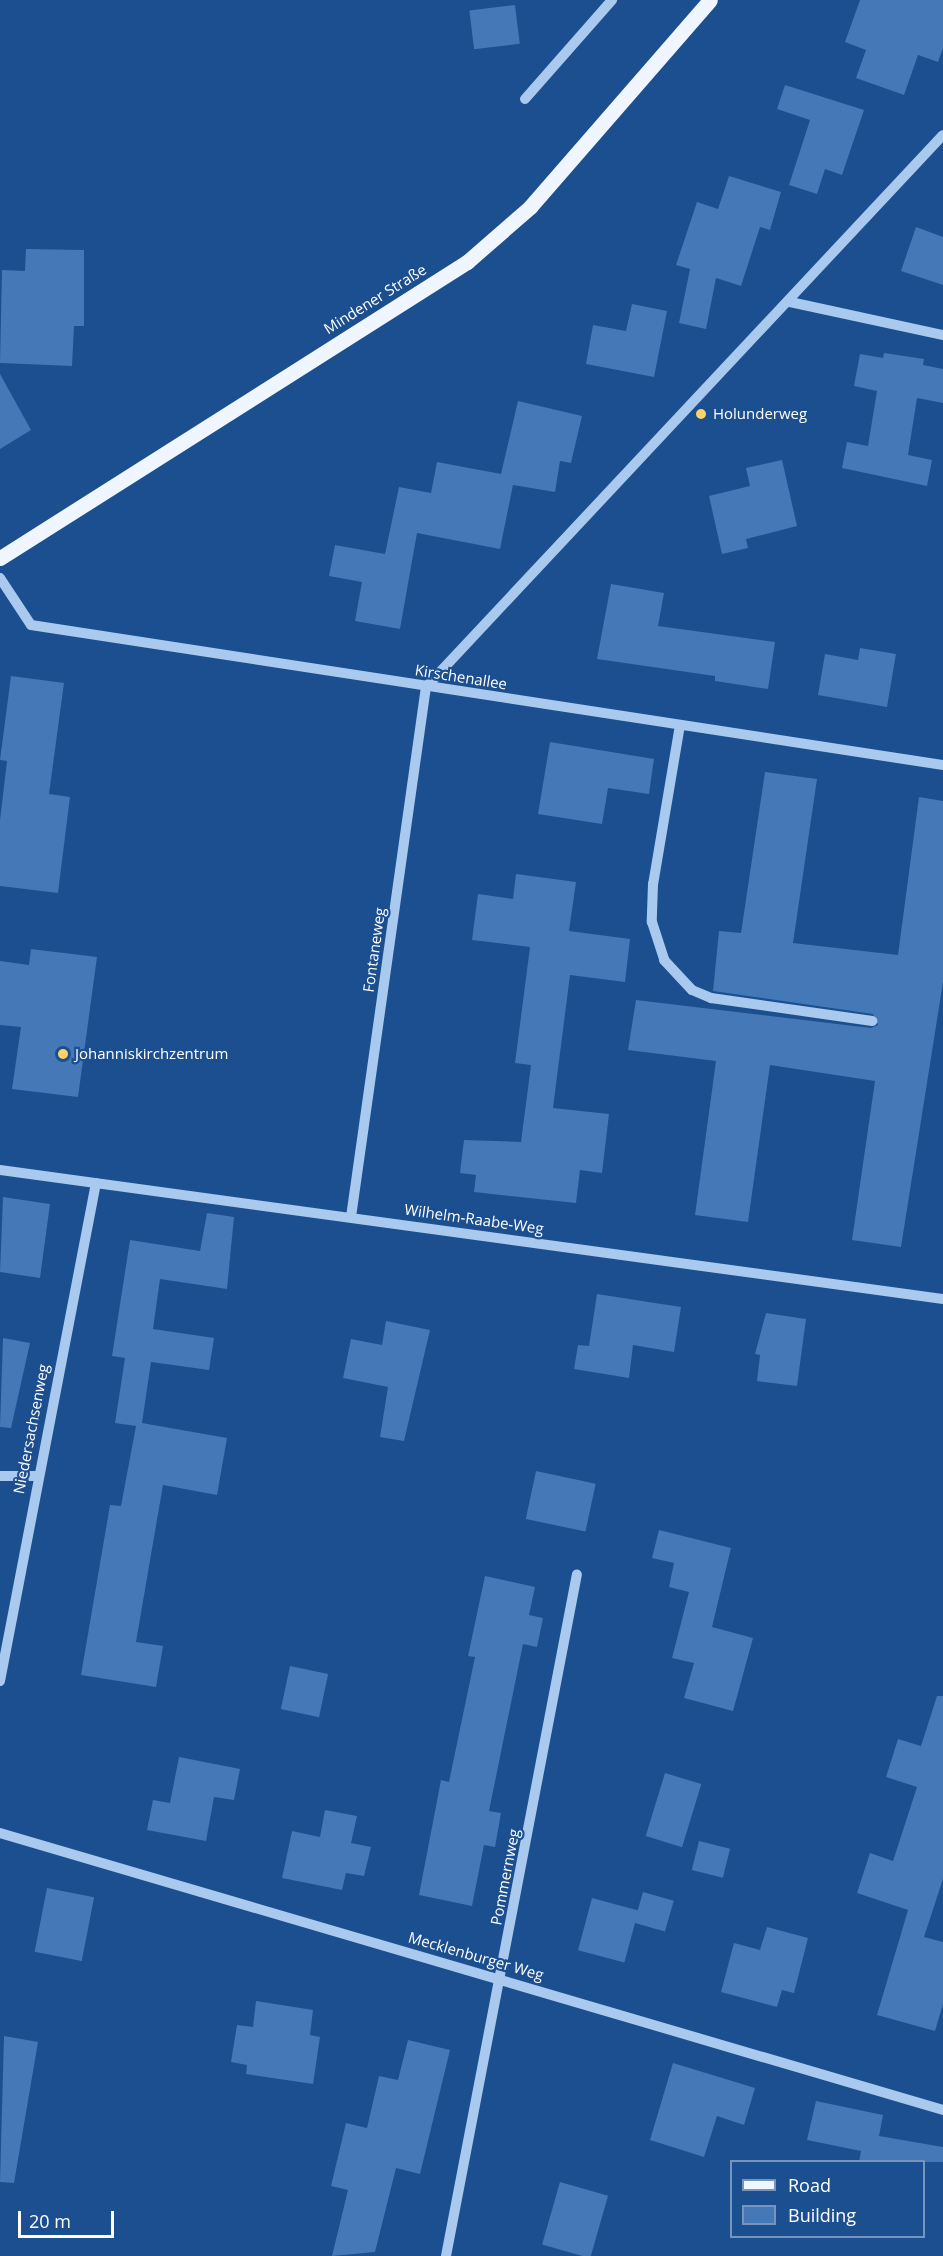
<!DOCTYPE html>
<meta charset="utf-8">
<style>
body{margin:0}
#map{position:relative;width:943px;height:2256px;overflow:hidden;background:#1b4f8f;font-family:"Open Sans",sans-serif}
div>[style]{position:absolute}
.building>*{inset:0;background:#4478b7;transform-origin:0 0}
.minor>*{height:10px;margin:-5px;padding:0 5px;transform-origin:5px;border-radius:5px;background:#a9c9ee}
.major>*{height:15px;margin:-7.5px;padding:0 7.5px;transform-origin:7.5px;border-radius:7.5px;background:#f0f6ff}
.dots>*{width:16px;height:16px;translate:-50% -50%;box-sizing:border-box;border:3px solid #1b4f8f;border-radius:50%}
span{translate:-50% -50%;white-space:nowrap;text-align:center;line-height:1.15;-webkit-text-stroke:4.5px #1b4f8f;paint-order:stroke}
.street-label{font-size:15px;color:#fff}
.poi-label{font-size:15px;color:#fff}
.left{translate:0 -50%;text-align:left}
.legend{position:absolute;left:730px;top:2160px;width:195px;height:78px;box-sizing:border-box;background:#1b4f8f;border:2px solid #7695bc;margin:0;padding:8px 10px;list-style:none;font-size:18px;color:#fff}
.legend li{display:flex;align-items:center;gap:12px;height:30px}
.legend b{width:30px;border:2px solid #7695bc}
.scale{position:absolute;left:18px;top:2211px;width:96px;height:27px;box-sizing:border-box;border:3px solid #fff;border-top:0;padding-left:8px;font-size:18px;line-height:21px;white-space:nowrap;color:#fff;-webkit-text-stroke:4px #1b4f8f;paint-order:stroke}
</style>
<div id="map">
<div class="building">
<i style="clip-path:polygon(860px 0,943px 0,943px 48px,938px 62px,918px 55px,904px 95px,856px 78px,866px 50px,845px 42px)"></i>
<i style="left:515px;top:5px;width:39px;height:46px;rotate:83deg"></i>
<i style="clip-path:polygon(785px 85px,864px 110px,842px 175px,825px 169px,817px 194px,789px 185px,810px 120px,777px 109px)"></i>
<i style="clip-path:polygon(729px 176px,781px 192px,770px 230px,760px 227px,741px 286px,716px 278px,706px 329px,679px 323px,690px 269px,676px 265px,697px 202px,718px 209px)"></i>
<i style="clip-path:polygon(916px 227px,943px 237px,943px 285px,901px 271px)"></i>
<i style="clip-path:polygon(26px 249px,84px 250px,84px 326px,74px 326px,72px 366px,0 363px,2px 270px,25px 271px)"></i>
<i style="clip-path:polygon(632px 304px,667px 311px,654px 377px,586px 364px,593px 325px,626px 331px)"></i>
<i style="clip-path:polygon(884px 353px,924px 359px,923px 365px,943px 369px,943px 403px,917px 398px,908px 455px,932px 460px,927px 486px,842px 468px,847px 442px,868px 446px,877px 391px,854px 386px,860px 354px,883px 358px)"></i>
<i style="clip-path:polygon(0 374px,31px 430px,0 449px)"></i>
<i style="clip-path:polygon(518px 401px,582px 416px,571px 463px,560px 461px,555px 492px,513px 485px,500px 549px,417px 533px,400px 629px,355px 621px,362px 582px,329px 576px,335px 545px,385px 554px,399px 487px,431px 493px,437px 462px,501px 474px)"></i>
<i style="clip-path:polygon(782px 460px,797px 526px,746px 539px,748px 548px,722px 554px,709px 496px,750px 486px,746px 468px)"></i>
<i style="clip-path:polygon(611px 584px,664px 593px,658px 626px,775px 642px,768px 689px,715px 681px,715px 676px,597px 659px)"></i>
<i style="clip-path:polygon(860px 648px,896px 654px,887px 707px,818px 695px,825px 654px,858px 660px)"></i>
<i style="clip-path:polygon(11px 676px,64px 683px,49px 794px,70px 797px,58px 893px,0 886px,0 820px,7px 761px,0 760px)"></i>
<i style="clip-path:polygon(550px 742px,654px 759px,649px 794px,608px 788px,602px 824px,538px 814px)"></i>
<i style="clip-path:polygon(765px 772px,817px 779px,793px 943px,898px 955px,919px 797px,943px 801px,943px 982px,901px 1247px,852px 1240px,875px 1081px,770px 1065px,748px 1222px,695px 1215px,716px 1061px,628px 1050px,636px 1000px,871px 1028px,878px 1025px,873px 1014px,713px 991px,719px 931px,741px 933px)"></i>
<i style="clip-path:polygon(516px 874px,576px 882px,569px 931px,630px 939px,625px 982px,570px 975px,553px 1108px,609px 1114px,602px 1173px,580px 1170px,576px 1203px,474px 1192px,476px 1175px,460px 1173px,464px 1140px,521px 1142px,531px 1065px,515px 1063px,530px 947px,472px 940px,478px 894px,513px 899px)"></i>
<i style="clip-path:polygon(31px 949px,97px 957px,78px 1097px,12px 1089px,21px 1027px,0 1025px,0 961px,29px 965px)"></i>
<i style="clip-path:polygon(3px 1197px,50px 1204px,40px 1278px,0 1272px)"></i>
<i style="clip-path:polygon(207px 1213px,234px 1217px,227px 1289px,160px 1279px,153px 1329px,214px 1338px,209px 1370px,151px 1362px,142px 1423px,227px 1438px,217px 1495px,163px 1485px,136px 1642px,163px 1646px,156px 1687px,81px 1675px,110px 1505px,121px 1506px,136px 1426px,115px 1423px,125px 1358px,112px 1356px,130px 1240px,200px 1251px)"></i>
<i style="clip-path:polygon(597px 1294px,681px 1307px,674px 1352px,633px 1345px,629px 1378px,574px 1369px,578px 1345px,589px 1346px)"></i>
<i style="clip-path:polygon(766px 1313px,806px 1319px,797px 1386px,757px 1381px,760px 1355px,755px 1354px)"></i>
<i style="clip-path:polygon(386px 1321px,430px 1330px,404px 1441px,380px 1437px,388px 1387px,343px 1378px,351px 1339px,382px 1345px)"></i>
<i style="clip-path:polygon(3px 1338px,30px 1343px,11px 1428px,0 1427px)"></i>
<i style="left:536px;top:1471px;width:61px;height:49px;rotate:12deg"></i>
<i style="clip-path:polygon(659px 1530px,731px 1548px,712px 1627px,753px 1638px,733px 1711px,684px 1698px,694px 1663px,672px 1658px,689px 1592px,669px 1587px,674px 1563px,652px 1558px)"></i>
<i style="clip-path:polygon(485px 1576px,535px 1587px,529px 1615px,543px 1618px,537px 1647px,523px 1644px,489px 1811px,501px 1813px,495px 1847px,484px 1845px,472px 1906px,419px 1895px,441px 1780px,449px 1782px,475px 1657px,468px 1656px)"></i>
<i style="left:290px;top:1666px;width:39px;height:44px;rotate:12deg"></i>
<i style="clip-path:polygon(937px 1696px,943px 1696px,943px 1879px,924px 1937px,943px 1942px,943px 2004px,935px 2031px,877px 2015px,908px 1910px,857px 1893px,870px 1853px,893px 1861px,917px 1787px,886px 1777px,898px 1739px,921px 1746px)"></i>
<i style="clip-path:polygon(179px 1757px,240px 1769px,234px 1800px,214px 1797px,206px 1841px,147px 1830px,153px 1800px,170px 1803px)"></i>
<i style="left:665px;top:1773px;width:38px;height:66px;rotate:17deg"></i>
<i style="clip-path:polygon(325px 1810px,357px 1816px,351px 1843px,371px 1847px,364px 1876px,346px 1873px,342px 1890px,282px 1878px,292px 1831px,320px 1837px)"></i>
<i style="left:699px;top:1841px;width:32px;height:30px;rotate:14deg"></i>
<i style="left:47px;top:1888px;width:48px;height:65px;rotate:11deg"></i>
<i style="left:643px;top:1892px;width:32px;height:32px;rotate:16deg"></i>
<i style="left:592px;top:1898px;width:48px;height:54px;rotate:15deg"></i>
<i style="clip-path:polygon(767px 1927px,808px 1938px,794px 1993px,782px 1990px,777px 2007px,721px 1992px,734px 1943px,760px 1950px)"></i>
<i style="clip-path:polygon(256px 2001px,313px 2010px,310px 2035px,320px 2037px,313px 2084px,246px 2074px,247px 2065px,231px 2062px,237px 2025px,253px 2027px)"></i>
<i style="clip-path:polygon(4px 2036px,38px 2042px,14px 2183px,0 2182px)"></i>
<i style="clip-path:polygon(408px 2040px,450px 2050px,420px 2174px,396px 2168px,375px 2252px,332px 2256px,348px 2190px,331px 2186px,346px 2123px,367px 2128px,379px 2076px,398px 2080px)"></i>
<i style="clip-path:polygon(673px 2063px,755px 2088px,744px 2125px,717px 2116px,704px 2157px,650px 2140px)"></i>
<i style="clip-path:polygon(816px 2101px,883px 2115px,879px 2136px,943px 2147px,943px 2162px,859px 2162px,861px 2151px,807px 2140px)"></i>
<i style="left:560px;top:2182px;width:50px;height:65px;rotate:16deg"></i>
</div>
<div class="minor">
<i style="left:525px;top:99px;width:132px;rotate:-48.7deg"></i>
<i style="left:790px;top:302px;width:157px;rotate:12.2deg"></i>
<i style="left:0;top:578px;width:56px;rotate:56.6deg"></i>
<i style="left:31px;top:625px;width:923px;rotate:8.73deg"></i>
<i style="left:680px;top:725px;width:161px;rotate:99.6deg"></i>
<i style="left:653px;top:884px;width:38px;rotate:92deg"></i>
<i style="left:652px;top:922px;width:40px;rotate:72deg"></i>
<i style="left:664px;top:960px;width:41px;rotate:47deg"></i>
<i style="left:692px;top:990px;width:21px;rotate:23deg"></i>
<i style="left:711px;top:998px;width:163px;rotate:8.1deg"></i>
<i style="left:0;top:1170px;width:952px;rotate:7.79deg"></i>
<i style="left:351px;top:1217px;width:535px;rotate:-81.95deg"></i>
<i style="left:426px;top:687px;width:756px;rotate:-46.88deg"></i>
<i style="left:0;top:1476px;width:37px"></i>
<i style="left:0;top:1681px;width:507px;rotate:-79.09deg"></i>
<i style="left:0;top:1833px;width:983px;rotate:16.37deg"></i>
<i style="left:446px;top:2256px;width:694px;rotate:-79.13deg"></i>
</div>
<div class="major">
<i style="left:0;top:558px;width:553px;rotate:-32.37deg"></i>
<i style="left:467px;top:262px;width:84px;rotate:-41.1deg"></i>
<i style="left:530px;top:207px;width:274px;rotate:-49deg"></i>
</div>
<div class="dots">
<i style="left:701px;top:414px;background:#ffd166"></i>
<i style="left:63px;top:1054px;background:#ffd166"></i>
</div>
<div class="street-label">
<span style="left:375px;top:299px;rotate:-32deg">Mindener Straße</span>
<span style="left:461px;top:677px;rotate:9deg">Kirschenallee</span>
<span style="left:374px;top:950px;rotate:-82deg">Fontaneweg</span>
<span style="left:474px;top:1219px;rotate:8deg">Wilhelm-Raabe-Weg</span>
<span style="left:31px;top:1429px;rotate:-79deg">Niedersachsenweg</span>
<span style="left:505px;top:1877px;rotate:-79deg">Pommernweg</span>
<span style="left:476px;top:1956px;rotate:16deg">Mecklenburger Weg</span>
</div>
<div class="poi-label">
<span class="left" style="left:713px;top:414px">Holunderweg</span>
<span class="left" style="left:75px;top:1054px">Johanniskirchzentrum</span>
</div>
<ul class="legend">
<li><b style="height:8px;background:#f0f6ff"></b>Road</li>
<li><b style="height:16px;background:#4478b7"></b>Building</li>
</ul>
<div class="scale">20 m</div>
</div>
